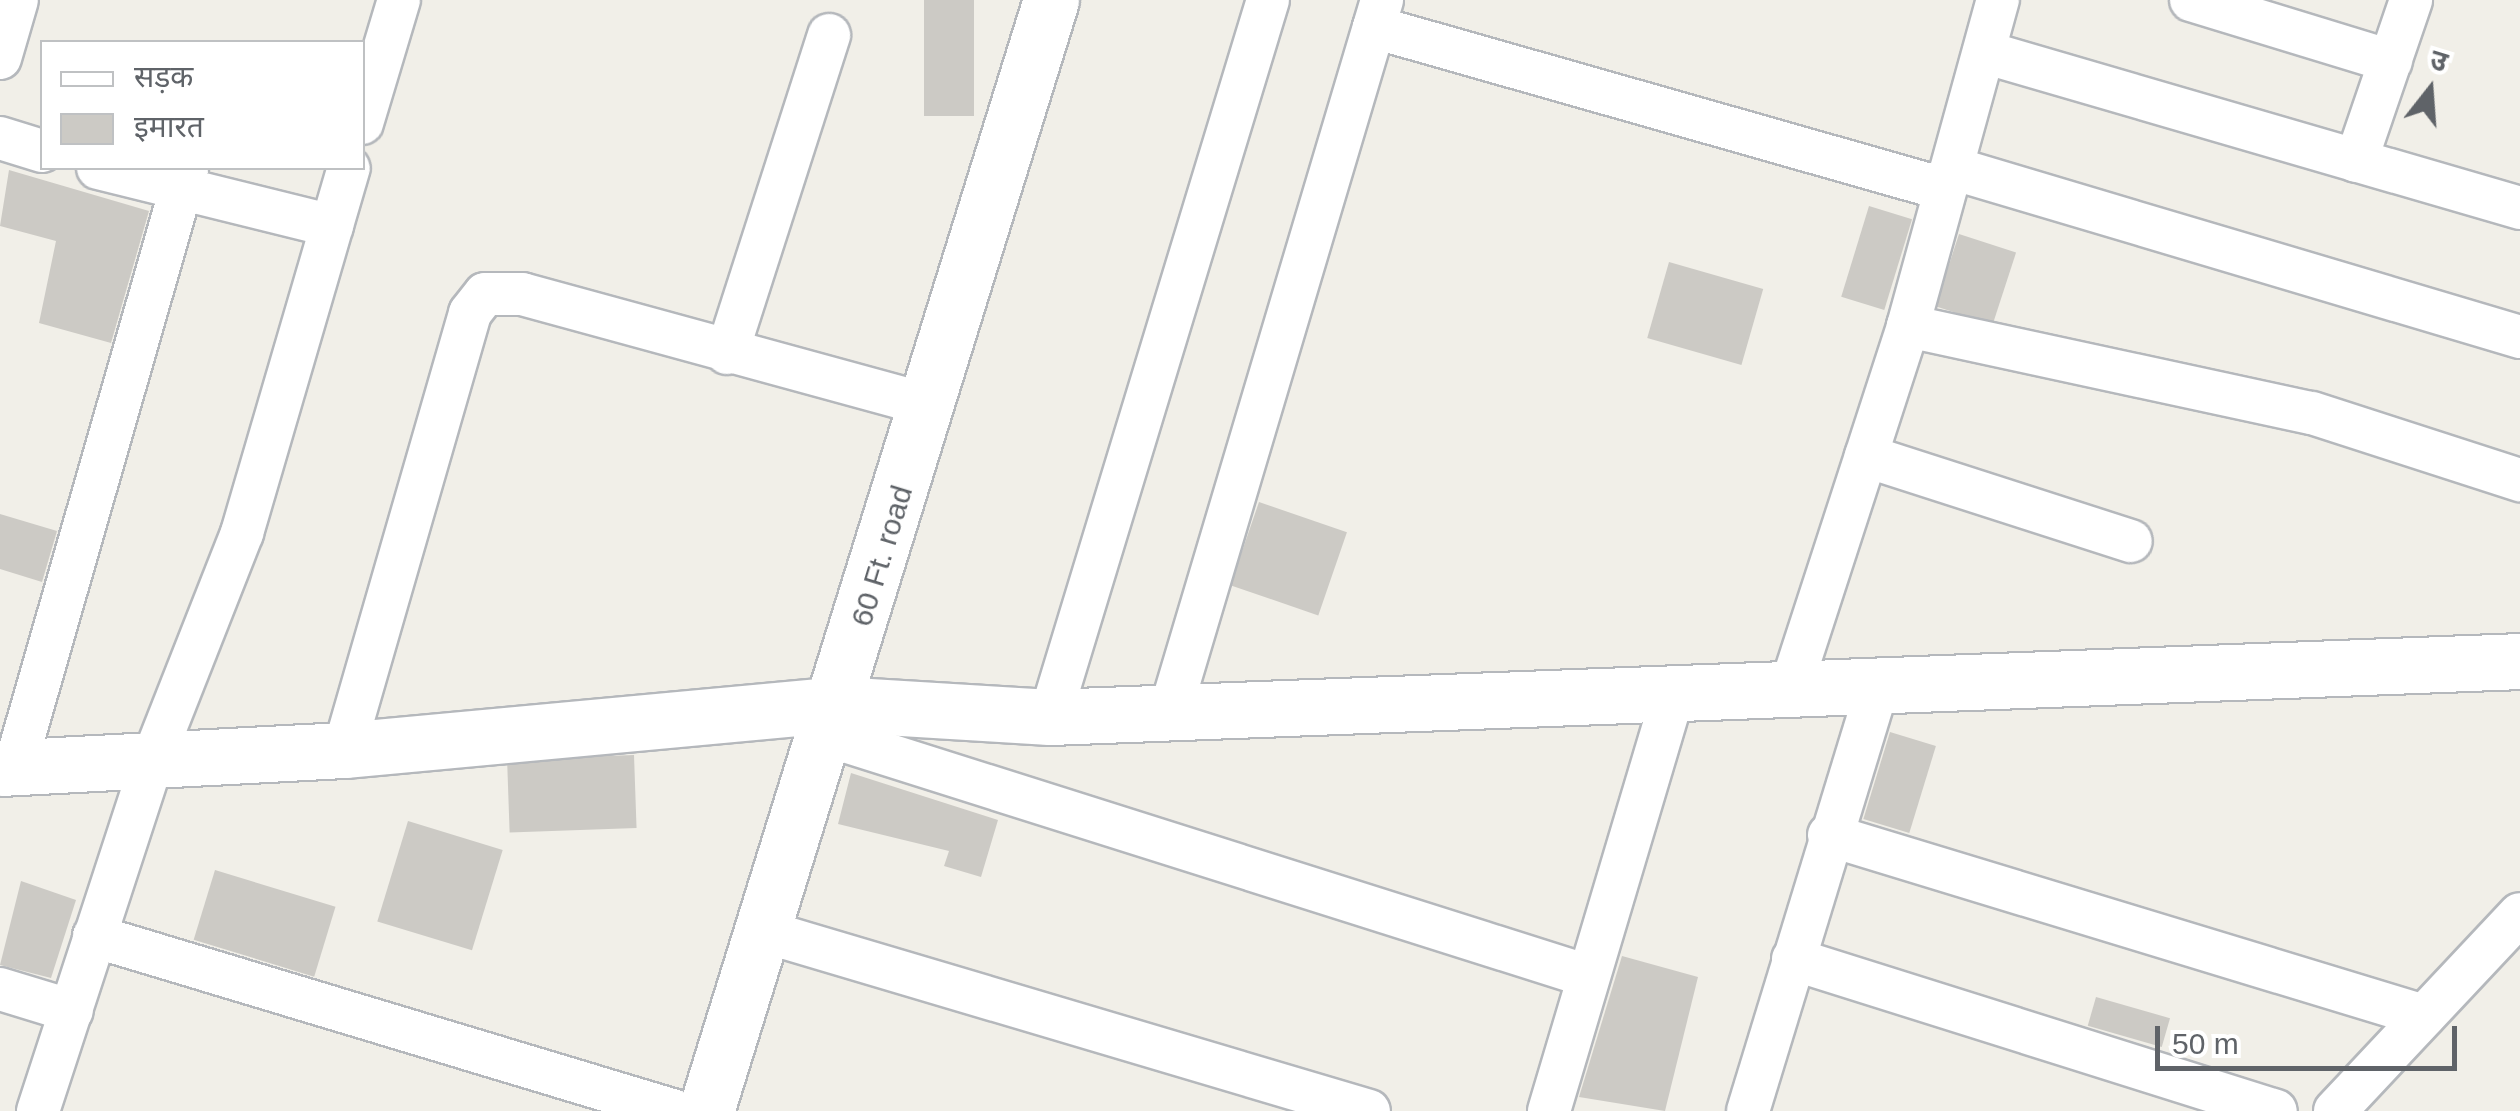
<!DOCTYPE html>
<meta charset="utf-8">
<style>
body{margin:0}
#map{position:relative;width:2520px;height:1111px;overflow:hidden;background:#f1efe8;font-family:Arial,"Noto Sans Devanagari",sans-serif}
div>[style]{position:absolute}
.building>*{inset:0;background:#cccac5;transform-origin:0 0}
.roads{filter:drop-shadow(2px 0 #b5b8bc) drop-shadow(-2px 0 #b5b8bc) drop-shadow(0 2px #b5b8bc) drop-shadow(0 -2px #b5b8bc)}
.street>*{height:42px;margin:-21px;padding:0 21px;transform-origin:21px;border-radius:21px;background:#fff}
.secondary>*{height:55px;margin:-27.5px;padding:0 27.5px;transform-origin:27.5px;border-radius:27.5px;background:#fff}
span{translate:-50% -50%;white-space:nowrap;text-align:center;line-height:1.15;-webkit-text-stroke:8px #fff;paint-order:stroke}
.street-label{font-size:30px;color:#5f6368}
.legend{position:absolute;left:40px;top:40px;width:325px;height:130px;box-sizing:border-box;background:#fff;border:2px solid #bfc1c3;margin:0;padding:12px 18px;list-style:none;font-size:30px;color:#5f6368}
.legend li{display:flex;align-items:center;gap:20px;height:50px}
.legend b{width:50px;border:2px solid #bfc1c3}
.north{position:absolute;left:2380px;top:40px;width:100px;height:100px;-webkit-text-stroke:8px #fff;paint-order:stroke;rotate:17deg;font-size:28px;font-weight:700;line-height:40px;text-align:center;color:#5f6368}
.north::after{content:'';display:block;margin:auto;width:35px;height:45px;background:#5f6368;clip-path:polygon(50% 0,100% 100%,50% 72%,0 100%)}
.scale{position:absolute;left:2155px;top:1026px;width:302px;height:45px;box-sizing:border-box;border:5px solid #5f6368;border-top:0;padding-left:12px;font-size:30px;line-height:35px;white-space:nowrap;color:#5f6368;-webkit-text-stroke:8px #fff;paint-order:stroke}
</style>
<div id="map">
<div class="building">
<i style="left:924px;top:0;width:50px;height:116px"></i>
<i style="clip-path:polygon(9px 170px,149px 211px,111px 343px,39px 323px,56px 241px,0 226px)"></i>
<i style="left:1869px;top:206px;width:45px;height:95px;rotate:17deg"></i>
<i style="left:1959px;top:234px;width:60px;height:76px;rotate:18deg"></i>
<i style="left:1669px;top:262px;width:98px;height:79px;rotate:16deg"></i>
<i style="left:1259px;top:502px;width:93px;height:88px;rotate:19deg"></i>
<i style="clip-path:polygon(0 514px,57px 531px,42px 582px,0 569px)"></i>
<i style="left:1890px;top:732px;width:48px;height:91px;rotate:17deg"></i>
<i style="left:634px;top:755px;width:73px;height:127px;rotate:88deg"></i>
<i style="clip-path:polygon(851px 773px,998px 820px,981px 877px,944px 866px,949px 851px,838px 824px)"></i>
<i style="left:408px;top:821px;width:99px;height:105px;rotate:17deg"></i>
<i style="left:215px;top:870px;width:126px;height:73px;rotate:17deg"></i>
<i style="clip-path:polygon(21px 881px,76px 900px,51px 978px,0 965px)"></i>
<i style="clip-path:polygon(1622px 956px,1698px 977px,1665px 1111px,1579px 1097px)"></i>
<i style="left:2096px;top:997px;width:77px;height:30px;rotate:16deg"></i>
</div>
<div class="roads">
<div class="street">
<i style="left:2191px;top:0;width:209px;rotate:17deg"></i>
<i style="left:1374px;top:27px;width:593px;rotate:15.87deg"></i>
<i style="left:1984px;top:52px;width:558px;rotate:16.23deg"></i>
<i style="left:0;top:58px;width:60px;rotate:-73.7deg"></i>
<i style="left:362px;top:123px;width:128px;rotate:-73.3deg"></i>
<i style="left:0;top:138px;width:44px;rotate:17.2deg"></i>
<i style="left:2356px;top:161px;width:170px;rotate:-71.1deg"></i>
<i style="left:98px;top:168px;width:241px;rotate:13.9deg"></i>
<i style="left:1952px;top:168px;width:593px;rotate:16.57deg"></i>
<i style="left:1908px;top:326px;width:413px;rotate:12.2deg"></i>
<i style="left:2312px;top:413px;width:219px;rotate:17.9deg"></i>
<i style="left:727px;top:353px;width:334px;rotate:-72.2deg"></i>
<i style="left:1866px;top:456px;width:278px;rotate:17.8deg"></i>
<i style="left:1790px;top:690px;width:383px;rotate:-72deg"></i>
<i style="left:1908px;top:326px;width:338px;rotate:-74.6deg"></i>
<i style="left:1170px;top:712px;width:743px;rotate:-73.42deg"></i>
<i style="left:1050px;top:717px;width:749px;rotate:-73.09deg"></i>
<i style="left:826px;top:735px;width:799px;rotate:17.55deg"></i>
<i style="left:344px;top:750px;width:455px;rotate:-73.9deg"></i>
<i style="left:470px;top:313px;width:24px;rotate:-52deg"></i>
<i style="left:485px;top:294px;width:37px"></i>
<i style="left:522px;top:294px;width:421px;rotate:15.3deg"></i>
<i style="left:15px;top:767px;width:623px;rotate:-73.98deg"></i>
<i style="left:1829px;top:835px;width:622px;rotate:16.92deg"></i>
<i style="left:763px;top:931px;width:632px;rotate:16.54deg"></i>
<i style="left:94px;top:936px;width:607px;rotate:16.76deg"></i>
<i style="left:1793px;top:959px;width:506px;rotate:17.47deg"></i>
<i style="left:0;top:989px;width:75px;rotate:17deg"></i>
<i style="left:38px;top:1111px;width:370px;rotate:-71.9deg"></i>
<i style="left:153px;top:759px;width:243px;rotate:-68.5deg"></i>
<i style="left:242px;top:533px;width:380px;rotate:-73.7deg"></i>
<i style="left:1549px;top:1111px;width:434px;rotate:-73.4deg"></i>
<i style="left:1748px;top:1111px;width:442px;rotate:-73deg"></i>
<i style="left:2335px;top:1111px;width:270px;rotate:-46.8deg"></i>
</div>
<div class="secondary">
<i style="left:0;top:768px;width:344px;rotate:-3deg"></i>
<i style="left:344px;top:750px;width:494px;rotate:-5.3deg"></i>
<i style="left:836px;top:704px;width:214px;rotate:3.5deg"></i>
<i style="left:1050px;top:717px;width:1471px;rotate:-2.18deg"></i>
<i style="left:706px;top:1111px;width:1163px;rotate:-72.75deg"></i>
</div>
</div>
<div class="street-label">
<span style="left:882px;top:556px;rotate:-73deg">60 Ft. road</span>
</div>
<ul class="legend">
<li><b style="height:12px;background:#fff"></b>सड़क</li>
<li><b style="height:28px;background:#cccac5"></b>इमारत</li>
</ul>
<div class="north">उ</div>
<div class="scale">50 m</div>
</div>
